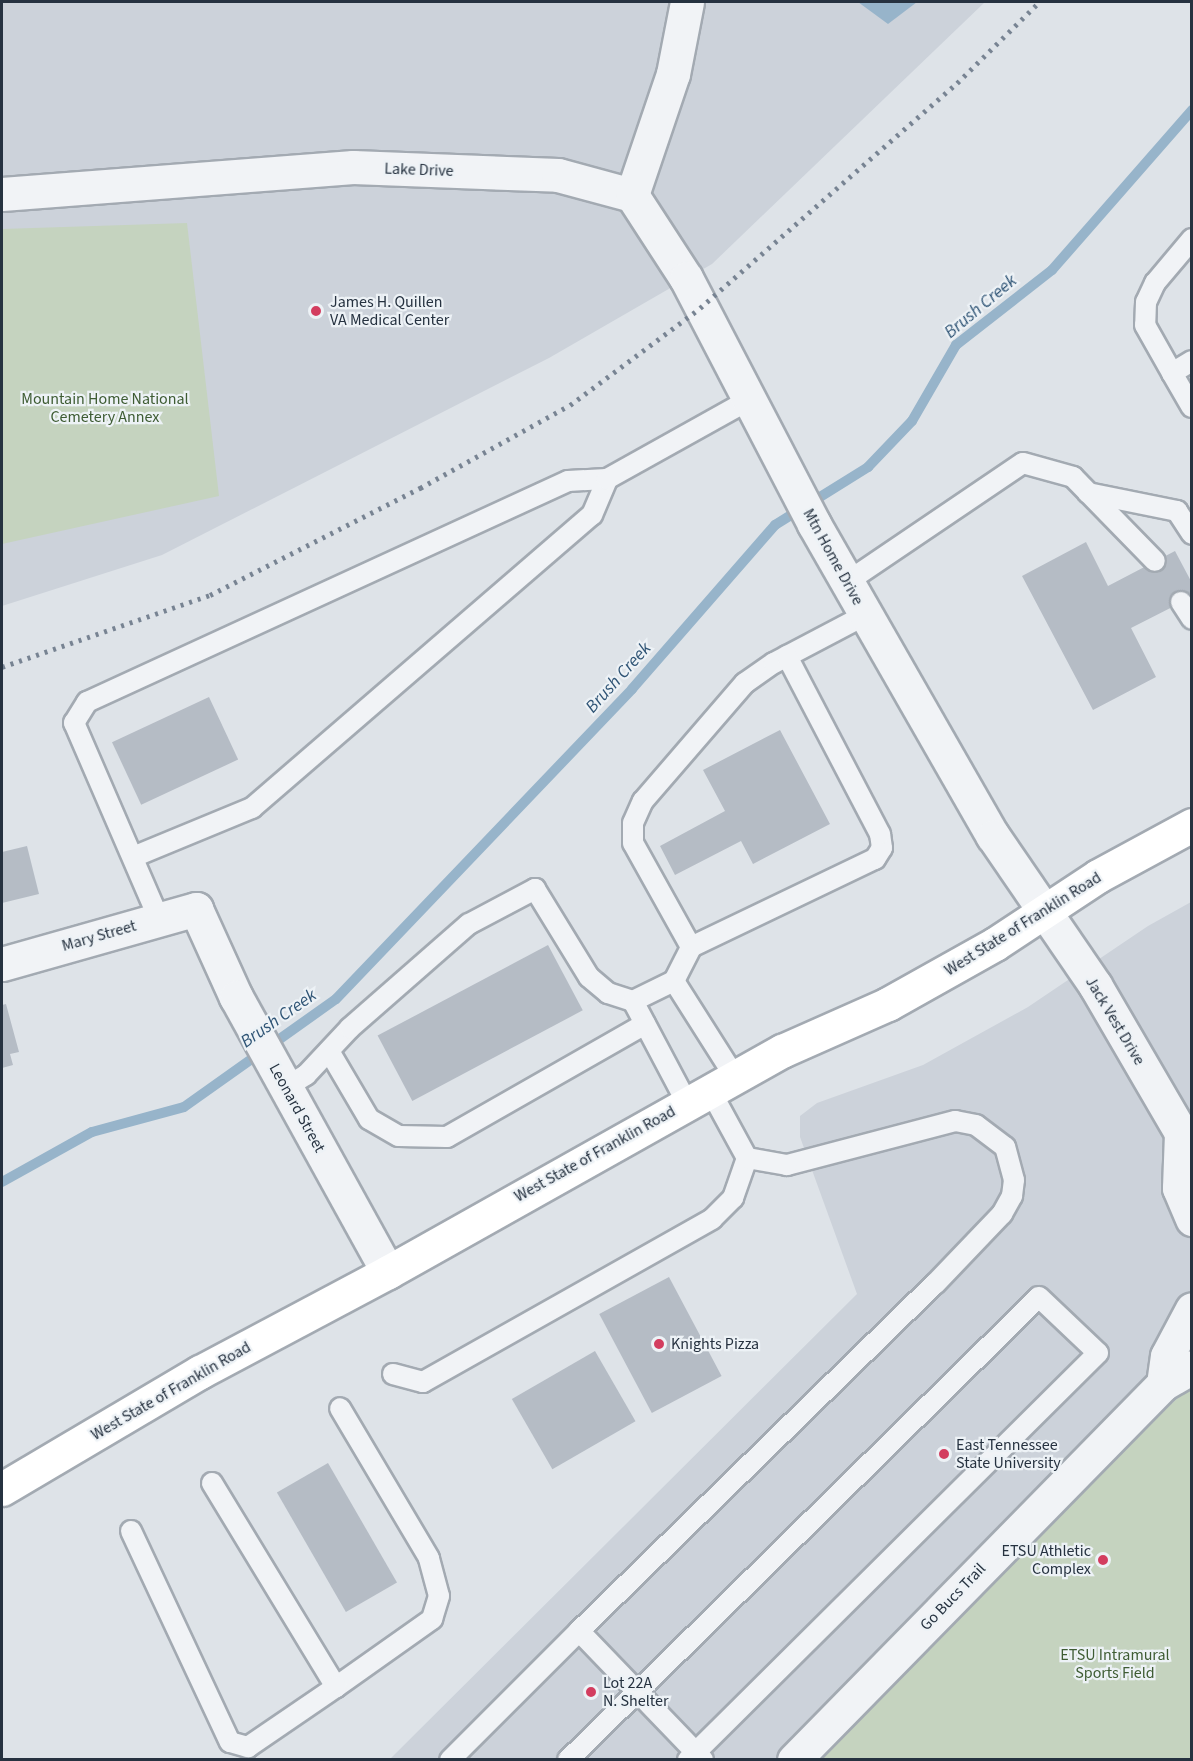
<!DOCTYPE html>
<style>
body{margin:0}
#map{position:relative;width:1193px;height:1761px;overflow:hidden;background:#dee3e8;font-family:"Source Sans 3",sans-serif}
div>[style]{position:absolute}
.built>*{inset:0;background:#ccd2da}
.green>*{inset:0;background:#c5d3bf}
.water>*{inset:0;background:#97b4ca}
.stream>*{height:10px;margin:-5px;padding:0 5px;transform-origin:5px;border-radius:5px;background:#97b4ca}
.building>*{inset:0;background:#b5bcc5;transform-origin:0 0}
.roads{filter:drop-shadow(2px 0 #a3aab2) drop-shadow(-2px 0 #a3aab2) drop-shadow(0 2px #a3aab2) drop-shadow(0 -2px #a3aab2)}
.service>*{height:20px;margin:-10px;padding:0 10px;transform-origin:10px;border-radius:10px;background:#f1f3f6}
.minor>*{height:33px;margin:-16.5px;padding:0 16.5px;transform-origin:16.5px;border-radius:16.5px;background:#f1f3f6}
.trunk>*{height:33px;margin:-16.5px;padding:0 16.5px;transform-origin:16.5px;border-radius:16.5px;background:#fff}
.rail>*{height:4.5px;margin-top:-2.25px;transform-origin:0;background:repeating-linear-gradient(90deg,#778392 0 3px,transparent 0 9px)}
.dots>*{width:16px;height:16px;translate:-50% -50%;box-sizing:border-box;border:3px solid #edf2f6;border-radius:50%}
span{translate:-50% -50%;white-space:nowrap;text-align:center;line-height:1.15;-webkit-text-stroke:4.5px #edf2f6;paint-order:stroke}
.street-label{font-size:16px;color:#263240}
.poi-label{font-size:16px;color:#263240}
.left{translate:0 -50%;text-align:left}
.right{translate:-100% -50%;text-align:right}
.park-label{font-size:16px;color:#3e5c33}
.water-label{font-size:18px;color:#2f5475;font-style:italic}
.frame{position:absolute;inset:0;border:3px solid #263240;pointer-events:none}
</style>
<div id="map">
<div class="built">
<i style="clip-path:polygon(2px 2px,985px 2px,712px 264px,549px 358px,162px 555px,2px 606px)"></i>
<i style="clip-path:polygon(1191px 902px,1191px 1759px,389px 1760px,857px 1294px,800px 1137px,800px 1116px,817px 1103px,923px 1065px,1028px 1007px,1148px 926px)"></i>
</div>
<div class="green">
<i style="clip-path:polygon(187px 223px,219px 496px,2px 544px,2px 229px)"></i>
<i style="clip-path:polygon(1191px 1386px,1191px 1759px,816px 1760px,1169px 1406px)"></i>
</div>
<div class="water">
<i style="clip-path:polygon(858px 2px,917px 2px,888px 24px)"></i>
</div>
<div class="stream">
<i style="left:2px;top:1182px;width:103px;rotate:-29.1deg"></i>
<i style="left:92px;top:1132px;width:95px;rotate:-15.2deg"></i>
<i style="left:184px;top:1107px;width:186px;rotate:-35.4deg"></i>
<i style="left:336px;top:999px;width:429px;rotate:-46.3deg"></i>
<i style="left:632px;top:689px;width:218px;rotate:-48.9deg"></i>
<i style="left:775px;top:525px;width:110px;rotate:-31.9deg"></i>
<i style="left:868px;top:467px;width:64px;rotate:-46.3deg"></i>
<i style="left:912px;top:421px;width:88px;rotate:-59.9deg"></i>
<i style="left:956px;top:345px;width:122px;rotate:-38deg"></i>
<i style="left:1052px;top:270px;width:213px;rotate:-48.8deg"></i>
</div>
<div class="building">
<i style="clip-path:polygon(1086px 542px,1108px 586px,1175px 551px,1192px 583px,1192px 597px,1131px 628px,1156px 677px,1093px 710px,1022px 576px)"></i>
<i style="left:209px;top:697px;width:69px;height:107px;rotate:65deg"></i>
<i style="clip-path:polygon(780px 730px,830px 824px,753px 864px,741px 841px,675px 875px,660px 846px,725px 811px,703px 770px)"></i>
<i style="clip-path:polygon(27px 846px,39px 894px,2px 903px,2px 852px)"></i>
<i style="left:548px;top:945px;width:74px;height:193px;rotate:62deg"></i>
<i style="clip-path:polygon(6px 1004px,19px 1052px,10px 1054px,13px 1065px,2px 1068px,2px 1005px)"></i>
<i style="left:669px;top:1277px;width:112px;height:79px;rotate:62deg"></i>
<i style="left:595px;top:1351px;width:81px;height:96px;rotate:60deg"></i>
<i style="left:328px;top:1463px;width:138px;height:59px;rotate:60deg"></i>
</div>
<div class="roads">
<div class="service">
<i style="left:1192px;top:239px;width:57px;rotate:130.1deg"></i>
<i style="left:1155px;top:283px;width:21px;rotate:115deg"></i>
<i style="left:1146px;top:302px;width:23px;rotate:92deg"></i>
<i style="left:1145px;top:325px;width:55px;rotate:60.6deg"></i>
<i style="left:1172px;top:373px;width:23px;rotate:-31deg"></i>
<i style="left:1172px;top:373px;width:39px;rotate:60deg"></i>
<i style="left:1088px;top:493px;width:91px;rotate:11.4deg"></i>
<i style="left:1177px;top:511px;width:27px;rotate:57deg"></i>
<i style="left:847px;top:582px;width:212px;rotate:-34.1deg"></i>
<i style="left:1023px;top:463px;width:52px;rotate:15.6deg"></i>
<i style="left:1073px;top:477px;width:117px;rotate:45.7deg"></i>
<i style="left:1181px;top:602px;width:20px;rotate:57deg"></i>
<i style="left:133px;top:857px;width:129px;rotate:-22.4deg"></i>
<i style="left:252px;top:808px;width:449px;rotate:-40.8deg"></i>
<i style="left:592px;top:515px;width:39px;rotate:-67deg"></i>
<i style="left:159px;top:919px;width:214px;rotate:-113.4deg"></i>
<i style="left:74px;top:723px;width:25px;rotate:-58deg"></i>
<i style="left:87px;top:702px;width:529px;rotate:-24.68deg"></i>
<i style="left:568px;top:481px;width:39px;rotate:-3deg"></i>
<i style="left:607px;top:479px;width:162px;rotate:-29.1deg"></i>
<i style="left:691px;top:947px;width:119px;rotate:-119.1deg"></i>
<i style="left:633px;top:843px;width:20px;rotate:-90deg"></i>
<i style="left:633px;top:823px;width:24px;rotate:-66deg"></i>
<i style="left:643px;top:801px;width:156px;rotate:-49.2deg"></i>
<i style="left:745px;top:683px;width:35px;rotate:-35deg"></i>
<i style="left:774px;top:663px;width:103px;rotate:-27.8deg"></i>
<i style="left:674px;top:981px;width:38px;rotate:-63deg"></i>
<i style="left:691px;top:947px;width:204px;rotate:-25.6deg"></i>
<i style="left:875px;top:859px;width:13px;rotate:-58deg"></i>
<i style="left:882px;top:848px;width:14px;rotate:-98deg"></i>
<i style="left:880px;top:834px;width:201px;rotate:-117.6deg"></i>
<i style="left:329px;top:1051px;width:79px;rotate:59.5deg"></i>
<i style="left:369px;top:1119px;width:34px;rotate:30deg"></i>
<i style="left:399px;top:1136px;width:48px;rotate:1.2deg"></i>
<i style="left:447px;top:1137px;width:228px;rotate:-29.7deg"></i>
<i style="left:285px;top:1088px;width:25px;rotate:-32deg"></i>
<i style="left:306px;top:1075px;width:64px;rotate:-46.9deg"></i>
<i style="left:350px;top:1028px;width:158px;rotate:-41.2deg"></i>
<i style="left:469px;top:924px;width:75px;rotate:-27.9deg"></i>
<i style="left:535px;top:889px;width:103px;rotate:58.5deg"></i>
<i style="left:589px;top:977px;width:25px;rotate:40deg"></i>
<i style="left:608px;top:993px;width:26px;rotate:18deg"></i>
<i style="left:687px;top:1103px;width:115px;rotate:-117.9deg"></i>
<i style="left:633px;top:1001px;width:46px;rotate:-26deg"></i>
<i style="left:674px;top:981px;width:114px;rotate:57.6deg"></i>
<i style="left:393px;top:1374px;width:31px;rotate:15deg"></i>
<i style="left:423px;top:1382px;width:332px;rotate:-29.4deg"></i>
<i style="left:712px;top:1219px;width:30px;rotate:-45deg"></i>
<i style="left:733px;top:1198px;width:42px;rotate:-70.7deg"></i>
<i style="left:747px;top:1158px;width:77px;rotate:-118.6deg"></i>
<i style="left:212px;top:1483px;width:239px;rotate:58.7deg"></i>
<i style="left:336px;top:1687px;width:118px;rotate:-35.3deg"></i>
<i style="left:432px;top:1619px;width:24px;rotate:-73deg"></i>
<i style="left:439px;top:1596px;width:39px;rotate:-105deg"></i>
<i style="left:429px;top:1558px;width:174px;rotate:-120.7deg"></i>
<i style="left:131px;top:1531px;width:233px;rotate:64.9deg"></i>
<i style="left:230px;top:1742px;width:19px;rotate:16deg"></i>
<i style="left:248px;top:1747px;width:107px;rotate:-34.3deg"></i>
<i style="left:579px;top:1631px;width:497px;rotate:-44.3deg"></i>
<i style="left:935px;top:1284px;width:97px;rotate:-46.3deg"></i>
<i style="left:1002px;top:1214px;width:21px;rotate:-61deg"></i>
<i style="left:1012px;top:1196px;width:16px;rotate:-83deg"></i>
<i style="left:1014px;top:1180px;width:34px;rotate:-105deg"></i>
<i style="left:1005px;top:1147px;width:36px;rotate:-143deg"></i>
<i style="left:976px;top:1125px;width:21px;rotate:-169deg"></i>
<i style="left:955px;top:1121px;width:174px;rotate:165.3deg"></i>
<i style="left:787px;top:1165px;width:41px;rotate:-170.1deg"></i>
<i style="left:450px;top:1760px;width:182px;rotate:-45deg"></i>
<i style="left:579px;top:1631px;width:179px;rotate:46.1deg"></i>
<i style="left:568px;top:1760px;width:660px;rotate:-44.51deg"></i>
<i style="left:1039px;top:1297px;width:81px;rotate:43.5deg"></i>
<i style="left:1098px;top:1353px;width:578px;rotate:135.21deg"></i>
</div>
<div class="minor">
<i style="left:2px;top:194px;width:352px;rotate:-4.4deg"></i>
<i style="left:353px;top:167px;width:205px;rotate:2.2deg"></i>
<i style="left:558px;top:175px;width:77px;rotate:15.1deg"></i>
<i style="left:632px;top:195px;width:99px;rotate:57deg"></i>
<i style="left:686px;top:278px;width:277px;rotate:62.5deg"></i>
<i style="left:814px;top:524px;width:360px;rotate:60.2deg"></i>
<i style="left:993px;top:836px;width:181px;rotate:55.6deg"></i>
<i style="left:1095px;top:985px;width:171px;rotate:59.8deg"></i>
<i style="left:1181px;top:1133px;width:15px;rotate:42deg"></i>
<i style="left:632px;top:195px;width:128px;rotate:-71.3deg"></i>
<i style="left:673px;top:74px;width:73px;rotate:-79deg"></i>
<i style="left:2px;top:964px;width:202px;rotate:-15.8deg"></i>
<i style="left:196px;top:909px;width:97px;rotate:65.6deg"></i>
<i style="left:236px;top:997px;width:314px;rotate:61.1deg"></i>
<i style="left:1181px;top:1133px;width:55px;rotate:92.1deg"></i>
<i style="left:1179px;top:1188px;width:34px;rotate:67deg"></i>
<i style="left:1163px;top:1384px;width:28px;rotate:-82deg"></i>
<i style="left:1167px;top:1356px;width:53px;rotate:-62deg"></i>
<i style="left:794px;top:1760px;width:527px;rotate:-45.54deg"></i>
<i style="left:1163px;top:1384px;width:34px;rotate:-30deg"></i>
</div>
<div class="trunk">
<i style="left:2px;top:1489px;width:230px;rotate:-30.6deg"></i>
<i style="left:200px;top:1372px;width:213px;rotate:-28deg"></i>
<i style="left:388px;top:1272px;width:452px;rotate:-29.3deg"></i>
<i style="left:782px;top:1051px;width:116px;rotate:-23.9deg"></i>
<i style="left:888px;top:1004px;width:123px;rotate:-29.3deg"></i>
<i style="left:995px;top:944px;width:123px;rotate:-33.4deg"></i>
<i style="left:1098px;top:876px;width:107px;rotate:-28.5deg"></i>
</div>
</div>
<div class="rail">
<i style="left:2px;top:667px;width:220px;rotate:-19.1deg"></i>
<i style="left:210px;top:595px;width:236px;rotate:-27deg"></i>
<i style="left:420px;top:488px;width:171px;rotate:-29deg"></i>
<i style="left:570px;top:405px;width:162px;rotate:-36.7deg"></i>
<i style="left:700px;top:308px;width:342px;rotate:-41.2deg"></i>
<i style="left:957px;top:83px;width:115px;rotate:-44.6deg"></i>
</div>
<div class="dots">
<i style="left:316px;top:311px;background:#d33d5f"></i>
<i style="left:659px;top:1344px;background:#d33d5f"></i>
<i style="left:944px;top:1454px;background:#d33d5f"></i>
<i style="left:1103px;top:1560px;background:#d33d5f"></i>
<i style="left:591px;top:1692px;background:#d33d5f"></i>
</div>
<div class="street-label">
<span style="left:419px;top:170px;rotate:2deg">Lake Drive</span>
<span style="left:833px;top:557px;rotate:61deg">Mtn Home Drive</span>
<span style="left:1023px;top:924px;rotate:-32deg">West State of Franklin Road</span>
<span style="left:99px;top:936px;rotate:-16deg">Mary Street</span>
<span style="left:1115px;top:1021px;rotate:59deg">Jack Vest Drive</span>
<span style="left:297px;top:1108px;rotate:61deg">Leonard Street</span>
<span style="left:595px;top:1154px;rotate:-29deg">West State of Franklin Road</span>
<span style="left:171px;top:1391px;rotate:-30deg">West State of Franklin Road</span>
<span style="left:953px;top:1597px;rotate:-46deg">Go Bucs Trail</span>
</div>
<div class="poi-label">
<span class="left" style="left:330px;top:311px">James H. Quillen<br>VA Medical Center</span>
<span class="left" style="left:671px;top:1344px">Knights Pizza</span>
<span class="left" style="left:956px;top:1454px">East Tennessee<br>State University</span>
<span class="right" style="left:1091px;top:1560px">ETSU Athletic<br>Complex</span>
<span class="left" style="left:603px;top:1692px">Lot 22A<br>N. Shelter</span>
</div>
<div class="park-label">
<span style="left:105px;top:408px">Mountain Home National<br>Cemetery Annex</span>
<span style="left:1115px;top:1664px">ETSU Intramural<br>Sports Field</span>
</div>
<div class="water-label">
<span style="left:981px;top:307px;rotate:-40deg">Brush Creek</span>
<span style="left:619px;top:678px;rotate:-48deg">Brush Creek</span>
<span style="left:279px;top:1019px;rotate:-35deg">Brush Creek</span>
</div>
<div class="frame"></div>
</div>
